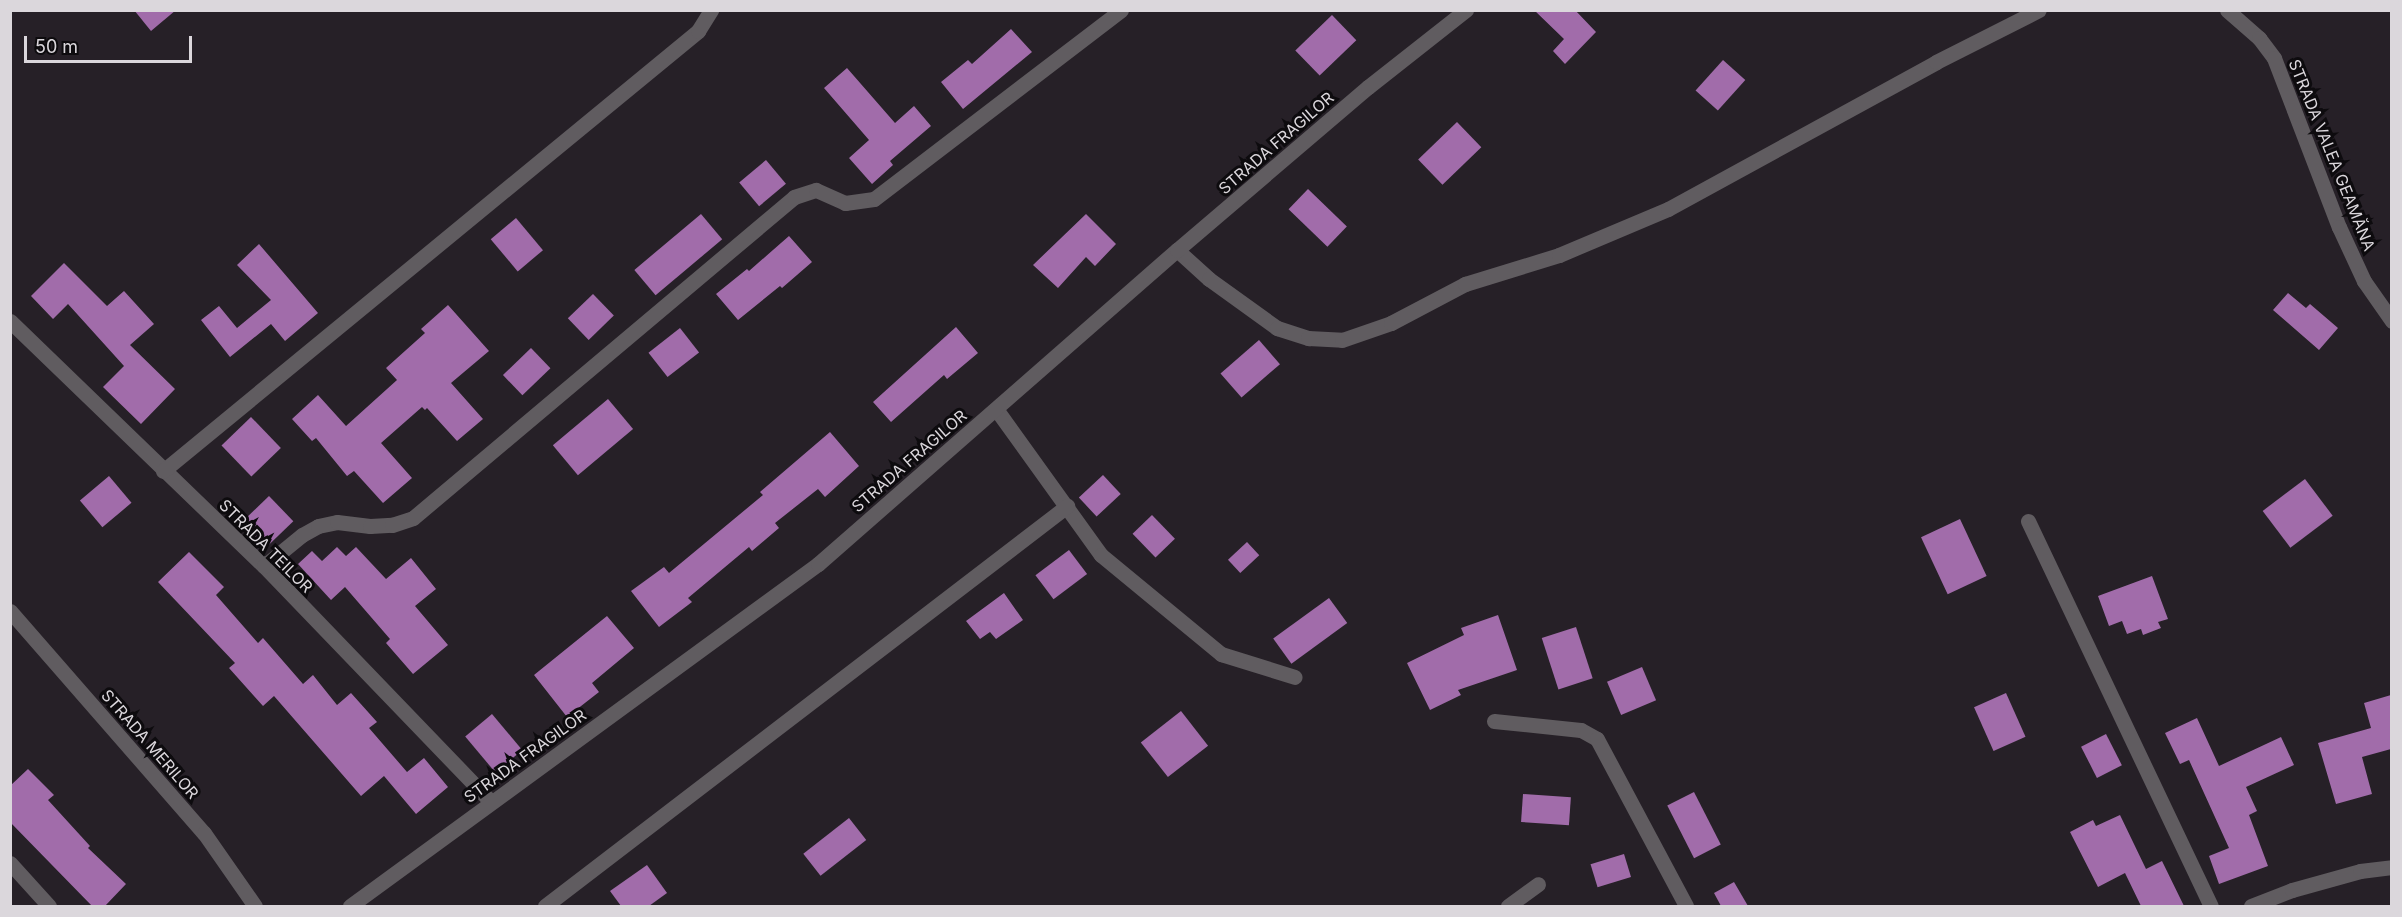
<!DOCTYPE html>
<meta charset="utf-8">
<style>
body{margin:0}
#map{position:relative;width:2402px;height:917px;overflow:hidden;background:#262027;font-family:Inter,sans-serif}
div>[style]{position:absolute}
.building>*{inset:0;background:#a16caa;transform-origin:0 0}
.street>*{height:15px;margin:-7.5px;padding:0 7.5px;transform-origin:7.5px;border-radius:7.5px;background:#605c60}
span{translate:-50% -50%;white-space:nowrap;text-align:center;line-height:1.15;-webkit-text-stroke:6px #0d0b0e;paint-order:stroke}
.street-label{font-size:16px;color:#dbd7dc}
.frame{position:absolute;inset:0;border:12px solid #dbd7dc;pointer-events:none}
.scale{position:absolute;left:24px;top:36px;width:168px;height:27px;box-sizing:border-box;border:3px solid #dbd7dc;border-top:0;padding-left:8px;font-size:18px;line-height:21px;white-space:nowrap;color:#dbd7dc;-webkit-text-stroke:4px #0d0b0e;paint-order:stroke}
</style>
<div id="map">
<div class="building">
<i style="clip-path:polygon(134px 10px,176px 10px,151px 31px)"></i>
<i style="clip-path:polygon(1534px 10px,1575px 10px,1596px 32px,1565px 64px,1553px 51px,1564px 39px)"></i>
<i style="left:1332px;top:15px;width:35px;height:51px;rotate:46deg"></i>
<i style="clip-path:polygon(1011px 29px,1032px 52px,963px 109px,941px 82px,968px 60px,972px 64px)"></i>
<i style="left:1723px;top:60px;width:30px;height:41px;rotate:42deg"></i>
<i style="clip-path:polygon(847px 68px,895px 123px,914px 106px,931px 126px,890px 161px,893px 165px,872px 184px,849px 158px,869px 140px,824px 88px)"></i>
<i style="left:1457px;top:122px;width:35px;height:54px;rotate:46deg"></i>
<i style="left:766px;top:160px;width:31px;height:35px;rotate:50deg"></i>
<i style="left:1308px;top:189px;width:54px;height:28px;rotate:44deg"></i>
<i style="left:701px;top:214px;width:33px;height:87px;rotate:50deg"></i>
<i style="clip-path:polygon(1086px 214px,1116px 244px,1095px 266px,1086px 257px,1058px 288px,1033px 265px)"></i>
<i style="left:516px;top:218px;width:42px;height:33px;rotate:50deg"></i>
<i style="clip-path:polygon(789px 236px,812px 262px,782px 288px,780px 286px,738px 320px,716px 294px,747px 269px,749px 271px)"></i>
<i style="clip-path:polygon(259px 244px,318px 313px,285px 341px,271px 324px,230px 357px,201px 320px,219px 306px,237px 328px,271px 300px,237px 265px)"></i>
<i style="clip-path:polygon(64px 263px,107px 306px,124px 291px,154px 324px,130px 345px,175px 389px,141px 424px,103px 387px,124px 366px,68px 304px,53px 319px,31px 296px)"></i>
<i style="clip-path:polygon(2288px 293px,2306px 308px,2310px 304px,2338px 328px,2319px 350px,2273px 310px)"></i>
<i style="left:593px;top:294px;width:30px;height:35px;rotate:46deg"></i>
<i style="clip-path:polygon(448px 305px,489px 351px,451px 383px,483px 419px,457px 441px,427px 408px,425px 410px,422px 407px,381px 443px,412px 478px,383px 503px,354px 471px,347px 476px,316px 438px,312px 441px,292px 419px,318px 395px,346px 426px,397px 380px,386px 368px,425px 333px,421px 329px)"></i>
<i style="clip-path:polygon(956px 327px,978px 353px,947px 379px,944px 375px,891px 422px,873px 402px)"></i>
<i style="left:680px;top:328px;width:31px;height:40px;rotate:52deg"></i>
<i style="left:1259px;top:340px;width:32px;height:51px;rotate:49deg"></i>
<i style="left:531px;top:348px;width:28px;height:39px;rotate:46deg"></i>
<i style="left:608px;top:399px;width:39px;height:72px;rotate:50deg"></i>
<i style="left:251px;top:417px;width:43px;height:41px;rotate:46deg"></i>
<i style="clip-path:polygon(830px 432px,859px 466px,825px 497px,818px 489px,775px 523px,779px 528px,752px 551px,749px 547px,688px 598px,692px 602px,659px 627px,631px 591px,664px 567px,669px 573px,763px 495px,760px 492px)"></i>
<i style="left:1103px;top:475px;width:26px;height:33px;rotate:47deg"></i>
<i style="left:109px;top:476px;width:35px;height:38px;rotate:50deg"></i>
<i style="left:2305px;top:479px;width:46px;height:53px;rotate:53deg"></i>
<i style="left:269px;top:496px;width:35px;height:39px;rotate:46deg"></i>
<i style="left:1152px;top:515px;width:33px;height:27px;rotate:46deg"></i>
<i style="left:1960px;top:519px;width:63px;height:43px;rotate:65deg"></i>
<i style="left:1247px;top:542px;width:18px;height:26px;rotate:47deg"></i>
<i style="clip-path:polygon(337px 547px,346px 556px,356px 547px,386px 579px,411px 558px,436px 589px,415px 606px,448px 645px,413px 674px,386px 643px,390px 639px,345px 587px,331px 600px,298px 564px,312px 551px,322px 561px)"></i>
<i style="left:1069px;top:550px;width:30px;height:42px;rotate:53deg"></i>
<i style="clip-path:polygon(189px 552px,224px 587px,216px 595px,258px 643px,263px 638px,303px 684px,313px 675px,337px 705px,351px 693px,377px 722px,369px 728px,407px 772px,424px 758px,448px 787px,416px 814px,384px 776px,361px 796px,274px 696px,263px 706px,229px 668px,235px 663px,158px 582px)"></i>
<i style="clip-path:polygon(2152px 576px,2168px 619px,2158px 622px,2161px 628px,2143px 635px,2141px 629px,2127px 634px,2122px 621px,2109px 626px,2098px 596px)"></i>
<i style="clip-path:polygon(1004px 593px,1023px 620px,996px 639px,990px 632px,980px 639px,966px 621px)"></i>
<i style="left:1329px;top:598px;width:31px;height:69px;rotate:54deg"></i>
<i style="clip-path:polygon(1498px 615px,1517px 670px,1458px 690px,1461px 695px,1430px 710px,1407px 663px,1464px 635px,1461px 628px)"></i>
<i style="clip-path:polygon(607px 616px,634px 648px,592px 683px,599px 692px,567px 717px,534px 675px)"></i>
<i style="left:1576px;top:627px;width:54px;height:36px;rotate:72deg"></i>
<i style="left:1642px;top:667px;width:36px;height:38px;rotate:67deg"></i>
<i style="left:2006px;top:693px;width:48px;height:35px;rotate:66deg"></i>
<i style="clip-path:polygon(2391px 695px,2391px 749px,2362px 757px,2372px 794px,2336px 804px,2318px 743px,2371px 728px,2364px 703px)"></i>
<i style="left:1181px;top:711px;width:44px;height:51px;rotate:52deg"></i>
<i style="left:492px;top:714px;width:47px;height:35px;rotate:50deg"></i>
<i style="clip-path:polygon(2197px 718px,2219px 766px,2281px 737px,2294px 765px,2246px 787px,2257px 811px,2249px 815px,2268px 866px,2219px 884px,2209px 856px,2229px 848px,2189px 760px,2180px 764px,2165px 733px)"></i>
<i style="left:2106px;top:734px;width:35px;height:28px;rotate:63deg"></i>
<i style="clip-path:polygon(28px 769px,54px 795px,48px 800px,90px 846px,88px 848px,126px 884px,105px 906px,92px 906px,10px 822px,10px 786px)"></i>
<i style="left:1694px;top:792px;width:59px;height:30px;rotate:63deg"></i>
<i style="left:1523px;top:794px;width:48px;height:28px;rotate:4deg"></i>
<i style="clip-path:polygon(2120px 815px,2146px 869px,2162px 861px,2184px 906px,2141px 906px,2125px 873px,2098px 887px,2070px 832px,2093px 820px,2096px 826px)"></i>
<i style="left:849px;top:818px;width:28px;height:58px;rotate:52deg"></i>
<i style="left:1624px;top:854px;width:24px;height:35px;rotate:73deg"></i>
<i style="clip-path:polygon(647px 865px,667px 893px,649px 906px,621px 906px,610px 891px)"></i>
<i style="clip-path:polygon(1734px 882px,1748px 906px,1721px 906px,1714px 893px)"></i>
</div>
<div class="street">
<i style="left:2227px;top:10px;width:43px;rotate:41.2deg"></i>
<i style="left:2259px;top:38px;width:25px;rotate:53deg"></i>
<i style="left:2274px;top:58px;width:181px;rotate:69deg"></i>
<i style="left:2339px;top:227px;width:60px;rotate:65.2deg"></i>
<i style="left:2364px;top:281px;width:49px;rotate:55deg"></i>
<i style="left:1177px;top:250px;width:43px;rotate:42.2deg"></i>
<i style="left:1209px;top:279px;width:84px;rotate:35.8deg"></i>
<i style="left:1277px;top:328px;width:33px;rotate:18deg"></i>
<i style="left:1308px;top:338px;width:34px;rotate:3deg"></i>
<i style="left:1342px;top:340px;width:52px;rotate:-19.1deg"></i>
<i style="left:1391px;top:323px;width:84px;rotate:-27.8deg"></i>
<i style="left:1465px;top:284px;width:98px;rotate:-17.1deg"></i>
<i style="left:1559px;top:255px;width:118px;rotate:-22.9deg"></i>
<i style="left:1668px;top:209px;width:306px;rotate:-28.7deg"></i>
<i style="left:1936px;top:62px;width:115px;rotate:-26.8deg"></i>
<i style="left:10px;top:321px;width:353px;rotate:44deg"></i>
<i style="left:264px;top:566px;width:327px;rotate:46.1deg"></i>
<i style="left:996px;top:409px;width:180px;rotate:54.3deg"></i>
<i style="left:1101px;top:555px;width:156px;rotate:39.5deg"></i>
<i style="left:1221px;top:654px;width:77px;rotate:17.3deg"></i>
<i style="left:163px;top:471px;width:693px;rotate:-39.43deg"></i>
<i style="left:698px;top:31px;width:25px;rotate:-58deg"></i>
<i style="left:2028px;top:521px;width:426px;rotate:64.6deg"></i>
<i style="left:264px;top:566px;width:49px;rotate:-39.2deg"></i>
<i style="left:302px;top:535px;width:18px;rotate:-29deg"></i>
<i style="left:318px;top:526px;width:19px;rotate:-12deg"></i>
<i style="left:337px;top:522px;width:33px;rotate:7deg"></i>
<i style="left:370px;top:526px;width:22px;rotate:-3deg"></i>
<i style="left:392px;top:525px;width:22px;rotate:-18deg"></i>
<i style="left:413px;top:518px;width:498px;rotate:-40.1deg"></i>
<i style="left:794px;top:197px;width:23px;rotate:-18deg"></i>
<i style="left:816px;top:190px;width:32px;rotate:24deg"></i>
<i style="left:845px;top:203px;width:29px;rotate:-8deg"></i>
<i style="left:874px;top:199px;width:311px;rotate:-37.4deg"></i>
<i style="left:10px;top:611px;width:295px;rotate:48.9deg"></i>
<i style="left:204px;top:833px;width:89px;rotate:55.1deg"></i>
<i style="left:1494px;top:721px;width:87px;rotate:5.9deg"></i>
<i style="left:1581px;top:730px;width:18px;rotate:29deg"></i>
<i style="left:1597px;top:739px;width:189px;rotate:61.9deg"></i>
<i style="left:10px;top:863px;width:58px;rotate:47.8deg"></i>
<i style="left:350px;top:906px;width:580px;rotate:-36.16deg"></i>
<i style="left:818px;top:564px;width:477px;rotate:-41.2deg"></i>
<i style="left:1177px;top:250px;width:251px;rotate:-40.5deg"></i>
<i style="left:1368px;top:87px;width:125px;rotate:-38.2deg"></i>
<i style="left:545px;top:906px;width:658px;rotate:-37.46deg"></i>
<i style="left:1508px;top:906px;width:37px;rotate:-36deg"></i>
<i style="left:2251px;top:906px;width:44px;rotate:-21.3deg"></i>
<i style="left:2292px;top:890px;width:71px;rotate:-15.6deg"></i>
<i style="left:2360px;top:871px;width:32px;rotate:-7deg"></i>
</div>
<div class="street-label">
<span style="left:1276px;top:143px;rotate:-41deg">STRADA FRAGILOR</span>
<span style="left:2332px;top:155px;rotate:68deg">STRADA VALEA GEAMĂNA</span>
<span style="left:909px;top:461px;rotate:-41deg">STRADA FRAGILOR</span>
<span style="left:266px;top:546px;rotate:45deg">STRADA TEILOR</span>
<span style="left:150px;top:744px;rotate:49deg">STRADA MERILOR</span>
<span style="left:525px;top:756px;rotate:-36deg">STRADA FRAGILOR</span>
</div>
<div class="frame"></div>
<div class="scale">50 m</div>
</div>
